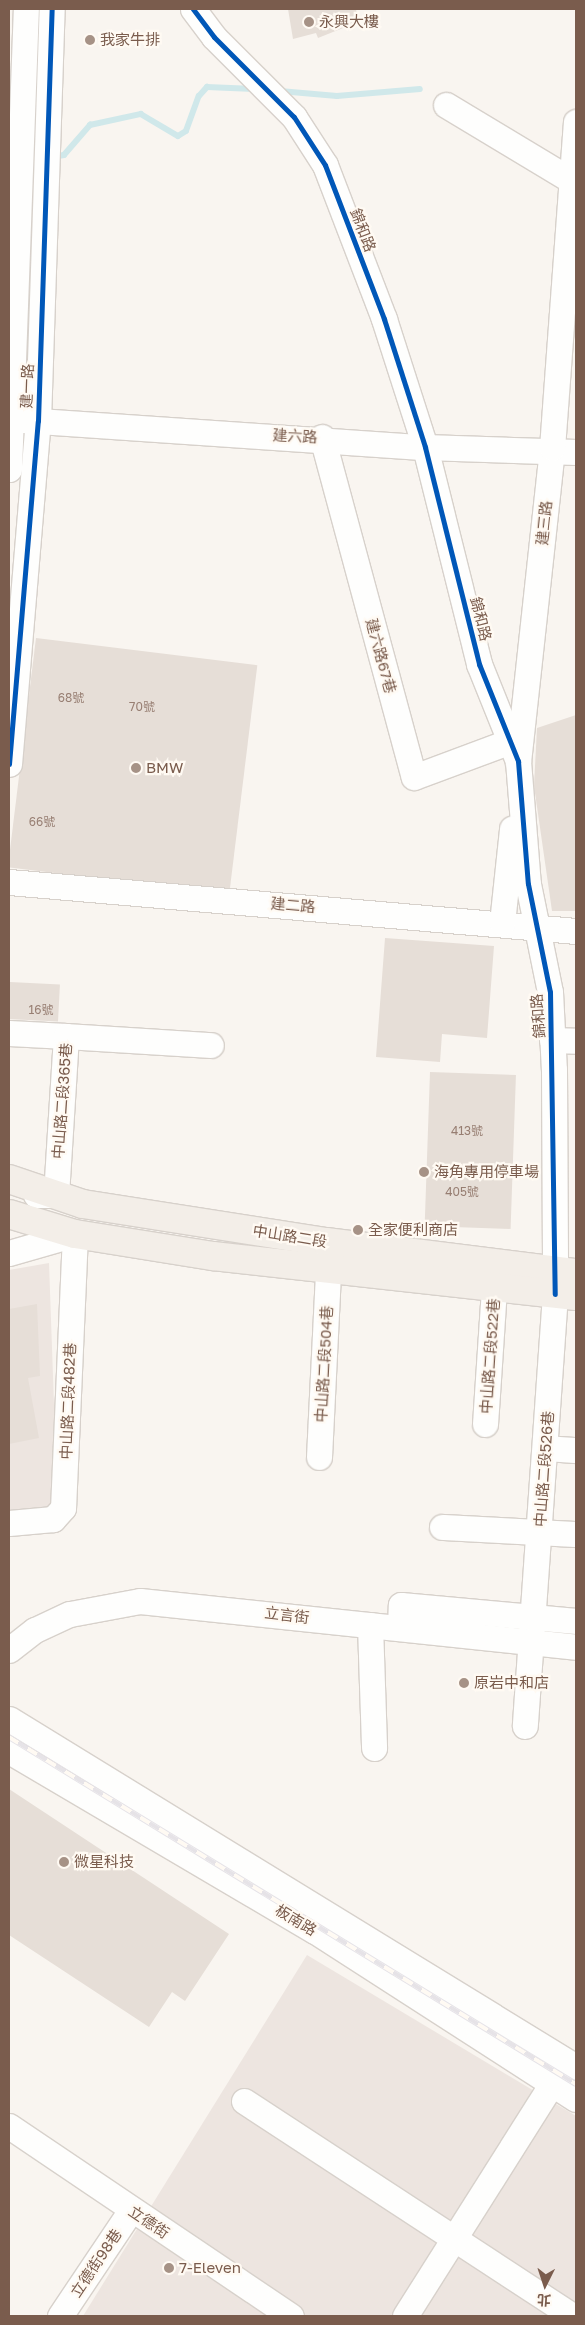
<!DOCTYPE html>
<meta charset="utf-8">
<style>
body{margin:0}
#map{position:relative;width:585px;height:2325px;overflow:hidden;background:#f9f5f0;font-family:"Golos Text","Noto Sans TC",sans-serif}
div>[style]{position:absolute}
.industrial>*{inset:0;background:#ede5e0}
.stream>*{height:5.5px;margin:-2.75px;padding:0 2.75px;transform-origin:2.75px;border-radius:2.75px;background:#d0e8ea}
.building>*{inset:0;background:#e6ded7;transform-origin:0 0}
.roads{filter:drop-shadow(1px 0 #d7d1cb) drop-shadow(-1px 0 #d7d1cb) drop-shadow(0 1px #d7d1cb) drop-shadow(0 -1px #d7d1cb)}
.minor>*{height:25px;margin:-12.5px;padding:0 12.5px;transform-origin:12.5px;border-radius:12.5px;background:#fefefd}
.major>*{height:28px;margin:-14px;padding:0 14px;transform-origin:14px;border-radius:14px;background:#f3eee8}
.rail>*{height:5.5px;margin-top:-2.75px;transform-origin:0;background:repeating-linear-gradient(90deg,#fffaf3 0 11px,#e6e3e7 0 22px);box-sizing:border-box;border-block:1px solid #e6e3e7}
.cycleway>*{height:5px;margin:-2.5px;padding:0 2.5px;transform-origin:2.5px;border-radius:2.5px;background:#0057b8}
.dots>*{width:14px;height:14px;translate:-50% -50%;box-sizing:border-box;border:2px solid #fffaf3;border-radius:50%}
span{translate:-50% -50%;white-space:nowrap;text-align:center;line-height:1.15;-webkit-text-stroke:4.5px #fffaf3;paint-order:stroke}
.number-label{font-size:12px;color:#977e72}
.number-label span{-webkit-text-stroke-width:0}
.poi-label{font-size:15px;color:#7a5c4d}
.left{translate:0 -50%;text-align:left}
.street-label{font-size:15px;color:#7a5c4d}
.frame{position:absolute;inset:0;border:10px solid #7a5c4d;pointer-events:none}
.north{position:absolute;left:520px;top:2260px;width:50px;height:50px;-webkit-text-stroke:4px #fffaf3;paint-order:stroke;rotate:184deg;font-size:14px;font-weight:700;line-height:20px;text-align:center;color:#7a5c4d}
.north::after{content:'';display:block;margin:auto;width:18px;height:22px;background:#7a5c4d;clip-path:polygon(50% 0,100% 100%,50% 72%,0 100%)}
</style>
<div id="map">
<div class="industrial">
<i style="clip-path:polygon(49px 1263px,57px 1490px,49px 1510px,9px 1513px,9px 1270px)"></i>
<i style="clip-path:polygon(307px 1955px,576px 2116px,576px 2316px,83px 2316px)"></i>
</div>
<div class="stream">
<i style="left:280px;top:91px;width:57px;rotate:5deg"></i>
<i style="left:337px;top:96px;width:83px;rotate:-4.8deg"></i>
<i style="left:52px;top:157px;width:12px;rotate:-9deg"></i>
<i style="left:64px;top:155px;width:40px;rotate:-49deg"></i>
<i style="left:90px;top:125px;width:52px;rotate:-12.2deg"></i>
<i style="left:141px;top:114px;width:43px;rotate:30.7deg"></i>
<i style="left:178px;top:136px;width:9px;rotate:-32deg"></i>
<i style="left:186px;top:131px;width:37px;rotate:-70deg"></i>
<i style="left:199px;top:96px;width:12px;rotate:-48deg"></i>
<i style="left:207px;top:87px;width:47px;rotate:2.4deg"></i>
</div>
<div class="building">
<i style="clip-path:polygon(288px 9px,356px 9px,358px 22px,318px 38px,316px 33px,293px 39px)"></i>
<i style="left:36px;top:638px;width:223px;height:231px;rotate:7deg"></i>
<i style="clip-path:polygon(576px 715px,576px 911px,552px 911px,534px 786px,537px 728px)"></i>
<i style="clip-path:polygon(385px 938px,494px 946px,487px 1038px,442px 1034px,440px 1062px,376px 1057px)"></i>
<i style="left:10px;top:982px;width:50px;height:37px;rotate:3deg"></i>
<i style="left:430px;top:1072px;width:86px;height:154px;rotate:2deg"></i>
<i style="clip-path:polygon(37px 1304px,40px 1376px,28px 1378px,39px 1438px,9px 1444px,9px 1309px)"></i>
<i style="clip-path:polygon(9px 1789px,229px 1934px,185px 2001px,172px 1992px,149px 2027px,9px 1935px)"></i>
</div>
<div class="roads">
<div class="minor">
<i style="left:193px;top:9px;width:35px;rotate:53deg"></i>
<i style="left:214px;top:37px;width:113px;rotate:45deg"></i>
<i style="left:294px;top:117px;width:57px;rotate:57.1deg"></i>
<i style="left:325px;top:165px;width:165px;rotate:69deg"></i>
<i style="left:384px;top:319px;width:134px;rotate:72.2deg"></i>
<i style="left:425px;top:447px;width:224px;rotate:76deg"></i>
<i style="left:479px;top:664px;width:105px;rotate:68.1deg"></i>
<i style="left:518px;top:761px;width:123px;rotate:85.4deg"></i>
<i style="left:528px;top:884px;width:110px;rotate:78.5deg"></i>
<i style="left:550px;top:992px;width:78px;rotate:87.1deg"></i>
<i style="left:554px;top:1070px;width:224px;rotate:89.7deg"></i>
<i style="left:555px;top:1294px;width:433px;rotate:94deg"></i>
<i style="left:446px;top:105px;width:149px;rotate:31deg"></i>
<i style="left:9px;top:419px;width:417px;rotate:3.9deg"></i>
<i style="left:425px;top:447px;width:151px;rotate:1.9deg"></i>
<i style="left:322px;top:437px;width:352px;rotate:74.9deg"></i>
<i style="left:414px;top:777px;width:100px;rotate:-20.4deg"></i>
<i style="left:9px;top:469px;width:460px;rotate:-87.9deg"></i>
<i style="left:518px;top:762px;width:316px;rotate:-83.8deg"></i>
<i style="left:552px;top:448px;width:327px;rotate:-85.8deg"></i>
<i style="left:9px;top:764px;width:344px;rotate:-85.2deg"></i>
<i style="left:38px;top:421px;width:412px;rotate:-88.1deg"></i>
<i style="left:9px;top:882px;width:569px;rotate:4.94deg"></i>
<i style="left:502px;top:923px;width:95px;rotate:-83.9deg"></i>
<i style="left:9px;top:1033px;width:57px;rotate:3deg"></i>
<i style="left:66px;top:1036px;width:159px;rotate:93.6deg"></i>
<i style="left:56px;top:1195px;width:20px;rotate:180deg"></i>
<i style="left:66px;top:1036px;width:145px;rotate:3.6deg"></i>
<i style="left:552px;top:1040px;width:24px;rotate:2deg"></i>
<i style="left:9px;top:1253px;width:69px;rotate:-16.1deg"></i>
<i style="left:75px;top:1234px;width:274px;rotate:92.5deg"></i>
<i style="left:63px;top:1508px;width:15px;rotate:132deg"></i>
<i style="left:53px;top:1519px;width:44px;rotate:174.8deg"></i>
<i style="left:485px;top:1424px;width:136px;rotate:-86.2deg"></i>
<i style="left:545px;top:1448px;width:31px;rotate:4deg"></i>
<i style="left:319px;top:1457px;width:187px;rotate:-87.2deg"></i>
<i style="left:442px;top:1527px;width:134px;rotate:3deg"></i>
<i style="left:370px;top:1625px;width:123px;rotate:88.1deg"></i>
<i style="left:400px;top:1628px;width:23px;rotate:-88deg"></i>
<i style="left:401px;top:1605px;width:176px;rotate:5.2deg"></i>
<i style="left:9px;top:1650px;width:33px;rotate:-38deg"></i>
<i style="left:35px;top:1630px;width:38px;rotate:-25deg"></i>
<i style="left:70px;top:1614px;width:71px;rotate:-10.5deg"></i>
<i style="left:140px;top:1601px;width:438px;rotate:6deg"></i>
<i style="left:9px;top:1719px;width:665px;rotate:31.54deg"></i>
<i style="left:9px;top:1751px;width:355px;rotate:30.5deg"></i>
<i style="left:315px;top:1931px;width:310px;rotate:32.8deg"></i>
<i style="left:244px;top:2101px;width:393px;rotate:33.2deg"></i>
<i style="left:9px;top:2126px;width:340px;rotate:34deg"></i>
<i style="left:60px;top:2316px;width:128px;rotate:-56.2deg"></i>
<i style="left:405px;top:2316px;width:290px;rotate:-57.7deg"></i>
</div>
<div class="major">
<i style="left:9px;top:1179px;width:78px;rotate:18.7deg"></i>
<i style="left:83px;top:1204px;width:246px;rotate:8.9deg"></i>
<i style="left:326px;top:1242px;width:252px;rotate:7.1deg"></i>
<i style="left:9px;top:1214px;width:69px;rotate:16.9deg"></i>
<i style="left:75px;top:1234px;width:140px;rotate:9.1deg"></i>
<i style="left:213px;top:1256px;width:365px;rotate:6.3deg"></i>
</div>
</div>
<div class="rail">
<i style="left:9px;top:1737px;width:665px;rotate:31.47deg"></i>
</div>
<div class="cycleway">
<i style="left:193px;top:9px;width:35px;rotate:53deg"></i>
<i style="left:214px;top:37px;width:113px;rotate:45deg"></i>
<i style="left:294px;top:117px;width:57px;rotate:57.1deg"></i>
<i style="left:325px;top:165px;width:165px;rotate:69deg"></i>
<i style="left:384px;top:319px;width:134px;rotate:72.2deg"></i>
<i style="left:425px;top:447px;width:224px;rotate:76deg"></i>
<i style="left:479px;top:664px;width:105px;rotate:68.1deg"></i>
<i style="left:518px;top:761px;width:123px;rotate:85.4deg"></i>
<i style="left:528px;top:884px;width:110px;rotate:78.5deg"></i>
<i style="left:550px;top:992px;width:302px;rotate:89.1deg"></i>
<i style="left:9px;top:764px;width:344px;rotate:-85.2deg"></i>
<i style="left:38px;top:421px;width:412px;rotate:-88.1deg"></i>
</div>
<div class="dots">
<i style="left:309px;top:22px;background:#a69286"></i>
<i style="left:90px;top:40px;background:#a69286"></i>
<i style="left:136px;top:768px;background:#a69286"></i>
<i style="left:424px;top:1172px;background:#a69286"></i>
<i style="left:358px;top:1230px;background:#a69286"></i>
<i style="left:464px;top:1683px;background:#a69286"></i>
<i style="left:64px;top:1862px;background:#a69286"></i>
<i style="left:169px;top:2268px;background:#a69286"></i>
</div>
<div class="number-label">
<span style="left:71px;top:698px">68號</span>
<span style="left:142px;top:707px">70號</span>
<span style="left:42px;top:822px">66號</span>
<span style="left:41px;top:1010px">16號</span>
<span style="left:467px;top:1131px">413號</span>
<span style="left:462px;top:1192px">405號</span>
</div>
<div class="poi-label">
<span class="left" style="left:319px;top:22px">永興大樓</span>
<span class="left" style="left:100px;top:40px">我家牛排</span>
<span class="left" style="left:146px;top:768px">BMW</span>
<span class="left" style="left:434px;top:1172px">海角專用停車場</span>
<span class="left" style="left:368px;top:1230px">全家便利商店</span>
<span class="left" style="left:474px;top:1683px">原岩中和店</span>
<span class="left" style="left:74px;top:1862px">微星科技</span>
<span class="left" style="left:179px;top:2268px">7-Eleven</span>
</div>
<div class="street-label">
<span style="left:363px;top:230px;rotate:69deg">錦和路</span>
<span style="left:27px;top:386px;rotate:-88deg">建一路</span>
<span style="left:295px;top:436px;rotate:3deg">建六路</span>
<span style="left:544px;top:523px;rotate:-84deg">建三路</span>
<span style="left:481px;top:619px;rotate:76deg">錦和路</span>
<span style="left:381px;top:656px;rotate:75deg">建六路67巷</span>
<span style="left:293px;top:905px;rotate:5deg">建二路</span>
<span style="left:538px;top:1016px;rotate:-94deg">錦和路</span>
<span style="left:62px;top:1101px;rotate:-86deg">中山路二段365巷</span>
<span style="left:290px;top:1236px;rotate:9deg">中山路二段</span>
<span style="left:490px;top:1356px;rotate:-86deg">中山路二段522巷</span>
<span style="left:324px;top:1364px;rotate:-87deg">中山路二段504巷</span>
<span style="left:68px;top:1401px;rotate:-88deg">中山路二段482巷</span>
<span style="left:544px;top:1469px;rotate:-86deg">中山路二段526巷</span>
<span style="left:287px;top:1615px;rotate:7deg">立言街</span>
<span style="left:296px;top:1920px;rotate:31deg">板南路</span>
<span style="left:149px;top:2222px;rotate:34deg">立德街</span>
<span style="left:96px;top:2263px;rotate:-56deg">立德街98巷</span>
</div>
<div class="frame"></div>
<div class="north">北</div>
</div>
